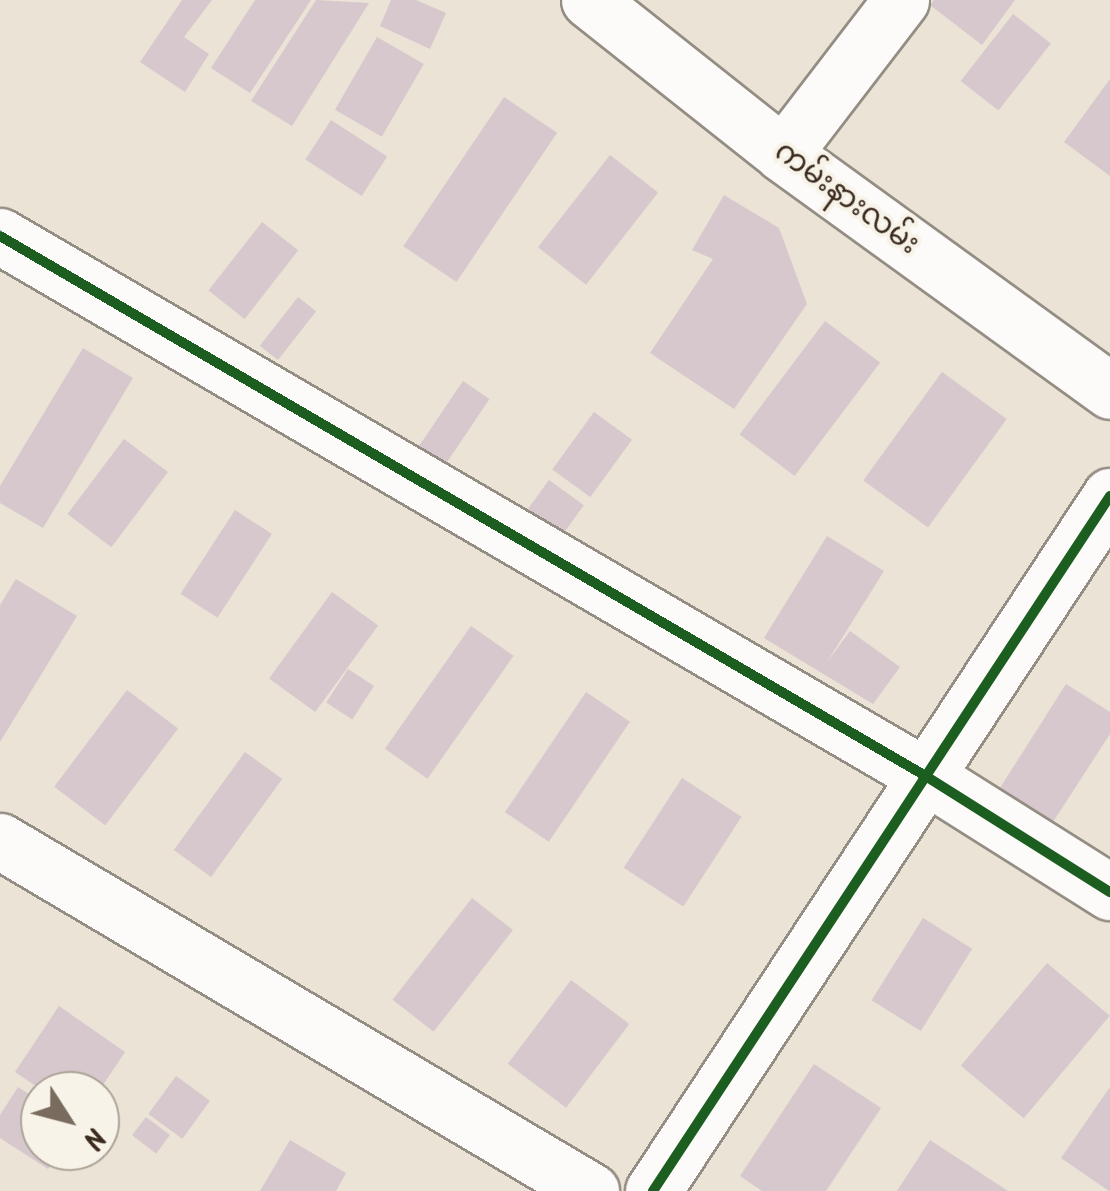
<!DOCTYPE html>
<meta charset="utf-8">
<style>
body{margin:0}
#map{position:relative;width:1110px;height:1191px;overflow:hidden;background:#ebe3d5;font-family:Kalam,"Noto Sans Myanmar",sans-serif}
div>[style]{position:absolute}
.building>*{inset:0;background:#d6c8cd;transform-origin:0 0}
.roads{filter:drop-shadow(2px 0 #948d84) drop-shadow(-2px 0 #948d84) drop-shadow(0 2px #948d84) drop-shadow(0 -2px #948d84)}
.street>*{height:55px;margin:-27.5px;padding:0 27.5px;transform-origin:27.5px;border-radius:27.5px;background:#fcfbf9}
.primary>*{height:55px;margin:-27.5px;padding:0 27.5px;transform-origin:27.5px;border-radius:27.5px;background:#fcfbf9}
.cycleway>*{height:10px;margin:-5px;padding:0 5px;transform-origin:5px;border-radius:5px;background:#1b5e20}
span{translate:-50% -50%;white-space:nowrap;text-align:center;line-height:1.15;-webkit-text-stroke:8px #f7f3e8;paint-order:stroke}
.street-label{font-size:30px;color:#3b2a1e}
.north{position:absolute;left:20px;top:1071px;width:100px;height:100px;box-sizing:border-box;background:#f7f3e8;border:2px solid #aca397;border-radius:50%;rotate:126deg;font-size:28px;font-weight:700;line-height:40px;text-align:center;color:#3b2a1e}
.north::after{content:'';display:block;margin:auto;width:35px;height:45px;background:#796b5e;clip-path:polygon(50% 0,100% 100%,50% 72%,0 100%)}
</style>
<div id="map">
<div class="building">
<i style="clip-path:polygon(182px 0,212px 0,184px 37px,209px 54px,185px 92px,140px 62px)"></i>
<i style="clip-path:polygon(255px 0,311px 0,250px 93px,211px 68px)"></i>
<i style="clip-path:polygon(316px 0,369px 3px,292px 126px,251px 101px)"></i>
<i style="clip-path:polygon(391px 0,416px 0,446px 13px,430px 49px,380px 26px)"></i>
<i style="clip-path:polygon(934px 0,1015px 0,982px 45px,930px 5px)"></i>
<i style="left:1013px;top:14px;width:48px;height:85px;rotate:38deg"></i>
<i style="left:377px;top:37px;width:54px;height:84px;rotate:30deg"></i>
<i style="clip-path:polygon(1110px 79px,1110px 176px,1064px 142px)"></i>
<i style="left:504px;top:97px;width:64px;height:180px;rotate:34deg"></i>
<i style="left:331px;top:120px;width:67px;height:47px;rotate:33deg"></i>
<i style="left:610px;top:155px;width:61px;height:117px;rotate:38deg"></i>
<i style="clip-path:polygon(724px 195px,779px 228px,807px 304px,734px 409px,650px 353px,713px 259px,692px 250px)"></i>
<i style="left:262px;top:222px;width:46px;height:87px;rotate:38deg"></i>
<i style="left:298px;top:297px;width:23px;height:62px;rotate:38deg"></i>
<i style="left:825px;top:321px;width:69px;height:142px;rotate:37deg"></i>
<i style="clip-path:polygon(83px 348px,133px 378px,43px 528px,0 503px,0 486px)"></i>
<i style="left:942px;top:372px;width:80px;height:134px;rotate:36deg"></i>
<i style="left:463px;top:381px;width:32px;height:90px;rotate:34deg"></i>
<i style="left:594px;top:412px;width:47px;height:71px;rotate:36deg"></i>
<i style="left:124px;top:439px;width:55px;height:94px;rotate:37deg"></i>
<i style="left:549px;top:480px;width:43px;height:41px;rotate:36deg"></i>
<i style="left:235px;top:510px;width:44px;height:100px;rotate:33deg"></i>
<i style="clip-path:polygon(827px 536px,884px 571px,827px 662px,850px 631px,900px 667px,873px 704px,764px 638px)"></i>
<i style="clip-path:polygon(16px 579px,77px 616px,0 742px,0 605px)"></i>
<i style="left:332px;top:592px;width:57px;height:107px;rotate:36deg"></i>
<i style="left:471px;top:626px;width:52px;height:150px;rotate:35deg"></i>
<i style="left:348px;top:669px;width:31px;height:40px;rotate:33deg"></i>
<i style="clip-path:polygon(1066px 684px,1110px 712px,1110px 734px,1051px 825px,998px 791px)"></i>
<i style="left:127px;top:690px;width:64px;height:121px;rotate:37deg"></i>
<i style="left:586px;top:692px;width:53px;height:145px;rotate:34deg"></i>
<i style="left:245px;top:752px;width:46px;height:121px;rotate:36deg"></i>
<i style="left:682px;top:778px;width:71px;height:107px;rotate:33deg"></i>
<i style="left:472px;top:898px;width:52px;height:129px;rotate:38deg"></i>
<i style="left:923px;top:918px;width:58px;height:97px;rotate:32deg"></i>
<i style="left:1047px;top:963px;width:82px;height:134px;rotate:40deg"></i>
<i style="left:571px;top:980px;width:73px;height:105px;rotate:37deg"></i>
<i style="clip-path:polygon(59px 1006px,125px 1052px,99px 1091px,43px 1091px,15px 1072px)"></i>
<i style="clip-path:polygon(814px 1064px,881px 1108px,826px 1191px,762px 1191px,740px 1176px)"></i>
<i style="left:176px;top:1076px;width:42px;height:47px;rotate:36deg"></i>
<i style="clip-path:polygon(18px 1087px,40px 1101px,40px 1151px,61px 1151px,48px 1169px,0 1138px,0 1115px)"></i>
<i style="clip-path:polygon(1110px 1087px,1110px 1191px,1109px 1191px,1061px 1158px)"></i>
<i style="left:146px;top:1117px;width:30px;height:23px;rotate:37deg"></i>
<i style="clip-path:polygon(290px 1140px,346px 1173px,336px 1191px,260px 1191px)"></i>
<i style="clip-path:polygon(930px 1140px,1008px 1191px,897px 1191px)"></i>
</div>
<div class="roads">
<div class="street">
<i style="left:783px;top:154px;width:194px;rotate:-52.5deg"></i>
<i style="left:0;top:236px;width:1070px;rotate:30.26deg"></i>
<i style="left:924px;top:775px;width:220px;rotate:32.2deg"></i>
<i style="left:0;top:841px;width:687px;rotate:30.63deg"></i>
<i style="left:653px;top:1191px;width:832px;rotate:-56.67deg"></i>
</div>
<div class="primary">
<i style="left:589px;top:0;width:248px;rotate:38.4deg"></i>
<i style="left:783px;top:154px;width:404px;rotate:35.9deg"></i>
</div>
</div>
<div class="cycleway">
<i style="left:0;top:236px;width:1070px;rotate:30.26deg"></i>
<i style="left:924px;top:775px;width:220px;rotate:32.2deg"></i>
<i style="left:653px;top:1191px;width:832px;rotate:-56.67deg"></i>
</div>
<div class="street-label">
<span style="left:846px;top:199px;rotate:36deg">ကမ်းနားလမ်း</span>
</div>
<div class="north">N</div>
</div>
